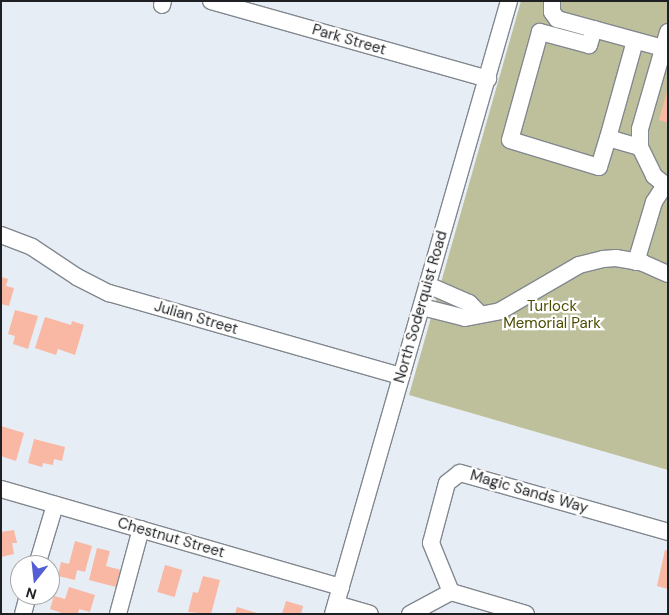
<!DOCTYPE html>
<style>
body{margin:0}
#map{position:relative;width:669px;height:615px;overflow:hidden;background:#e7edf5;font-family:"DM Sans",sans-serif}
div>[style]{position:absolute}
.green>*{inset:0;background:#bec09b}
.building>*{inset:0;background:#f8b8a3;transform-origin:0 0}
.roads{filter:drop-shadow(1px 0 #82888f) drop-shadow(-1px 0 #82888f) drop-shadow(0 1px #82888f) drop-shadow(0 -1px #82888f)}
.minor>*{height:16px;margin:-8px;padding:0 8px;transform-origin:8px;border-radius:8px;background:#fff}
span{translate:-50% -50%;white-space:nowrap;text-align:center;line-height:1.15;-webkit-text-stroke:4.5px #fff;paint-order:stroke}
.street-label{font-size:15px;color:#1e2023}
.park-label{font-size:15px;color:#4c4c00}
.frame{position:absolute;inset:0;border:2px solid #1e2023;pointer-events:none}
.north{position:absolute;left:10px;top:555px;width:50px;height:50px;box-sizing:border-box;background:#fff;border:1px solid #a5a6a7;border-radius:50%;rotate:196deg;font-size:14px;font-weight:700;line-height:20px;text-align:center;color:#1e2023}
.north::after{content:'';display:block;margin:auto;width:18px;height:22px;background:#535fd5;clip-path:polygon(50% 0,100% 100%,50% 72%,0 100%)}
</style>
<div id="map">
<div class="green">
<i style="clip-path:polygon(521px 1px,668px 1px,668px 470px,409px 395px)"></i>
</div>
<div class="building">
<i style="clip-path:polygon(667px 91px,668px 91px,668px 123px,659px 120px)"></i>
<i style="clip-path:polygon(1px 277px,8px 279px,6px 286px,14px 288px,9px 306px,1px 304px)"></i>
<i style="clip-path:polygon(15px 310px,38px 316px,28px 349px,13px 344px,15px 336px,8px 334px)"></i>
<i style="clip-path:polygon(45px 317px,71px 325px,72px 321px,84px 325px,75px 355px,58px 349px,56px 355px,35px 348px)"></i>
<i style="clip-path:polygon(1px 426px,24px 433px,16px 461px,1px 456px)"></i>
<i style="clip-path:polygon(34px 439px,65px 447px,62px 461px,54px 459px,53px 465px,43px 463px,42px 467px,28px 463px)"></i>
<i style="clip-path:polygon(14px 530px,17px 543px,12px 543px,14px 554px,1px 557px,1px 532px)"></i>
<i style="clip-path:polygon(75px 541px,92px 546px,85px 572px,77px 570px,75px 580px,58px 576px,61px 562px,69px 564px)"></i>
<i style="clip-path:polygon(97px 548px,110px 551px,106px 566px,121px 570px,116px 587px,89px 580px)"></i>
<i style="clip-path:polygon(665px 550px,668px 551px,668px 589px,657px 586px)"></i>
<i style="left:165px;top:565px;width:18px;height:28px;rotate:16deg"></i>
<i style="clip-path:polygon(203px 576px,220px 580px,211px 614px,188px 612px,193px 592px,198px 593px)"></i>
<i style="clip-path:polygon(69px 587px,95px 595px,90px 612px,79px 609px,78px 614px,65px 614px,50px 609px,54px 596px,65px 599px)"></i>
<i style="clip-path:polygon(286px 601px,303px 606px,301px 614px,282px 614px)"></i>
<i style="clip-path:polygon(237px 607px,257px 613px,257px 614px,235px 614px)"></i>
</div>
<div class="roads">
<div class="minor">
<i style="left:211px;top:1px;width:288px;rotate:15.7deg"></i>
<i style="left:552px;top:1px;width:11px;rotate:90deg"></i>
<i style="left:552px;top:12px;width:9px;rotate:54deg"></i>
<i style="left:557px;top:19px;width:110px;rotate:15.3deg"></i>
<i style="left:162px;top:5px;width:4px;rotate:-76deg"></i>
<i style="left:594px;top:29px;width:17px;rotate:107deg"></i>
<i style="left:589px;top:45px;width:51px;rotate:-165.1deg"></i>
<i style="left:540px;top:32px;width:112px;rotate:105.5deg"></i>
<i style="left:510px;top:140px;width:93px;rotate:16.9deg"></i>
<i style="left:599px;top:167px;width:30px;rotate:-73deg"></i>
<i style="left:668px;top:32px;width:101px;rotate:106.1deg"></i>
<i style="left:640px;top:129px;width:18px;rotate:90deg"></i>
<i style="left:640px;top:147px;width:32px;rotate:64deg"></i>
<i style="left:654px;top:176px;width:18px;rotate:38deg"></i>
<i style="left:635px;top:41px;width:101px;rotate:105.6deg"></i>
<i style="left:608px;top:138px;width:33px;rotate:16deg"></i>
<i style="left:1px;top:235px;width:33px;rotate:21deg"></i>
<i style="left:32px;top:247px;width:54px;rotate:33.7deg"></i>
<i style="left:77px;top:277px;width:36px;rotate:27deg"></i>
<i style="left:109px;top:293px;width:304px;rotate:15.9deg"></i>
<i style="left:636px;top:262px;width:63px;rotate:-73.3deg"></i>
<i style="left:654px;top:202px;width:20px;rotate:-57deg"></i>
<i style="left:428px;top:285px;width:45px;rotate:23.7deg"></i>
<i style="left:469px;top:303px;width:16px;rotate:45deg"></i>
<i style="left:422px;top:307px;width:44px;rotate:14.3deg"></i>
<i style="left:465px;top:318px;width:36px;rotate:-11deg"></i>
<i style="left:500px;top:311px;width:91px;rotate:-30.2deg"></i>
<i style="left:579px;top:265px;width:25px;rotate:-14deg"></i>
<i style="left:603px;top:259px;width:13px;rotate:-4deg"></i>
<i style="left:616px;top:258px;width:27px;rotate:10deg"></i>
<i style="left:643px;top:263px;width:27px;rotate:24deg"></i>
<i style="left:1px;top:489px;width:354px;rotate:16.1deg"></i>
<i style="left:37px;top:565px;width:63px;rotate:-73.3deg"></i>
<i style="left:451px;top:592px;width:53px;rotate:-112.2deg"></i>
<i style="left:431px;top:543px;width:62px;rotate:-75.1deg"></i>
<i style="left:447px;top:483px;width:16px;rotate:-38deg"></i>
<i style="left:460px;top:473px;width:216px;rotate:15.8deg"></i>
<i style="left:336px;top:604px;width:35px;rotate:16deg"></i>
<i style="left:23px;top:614px;width:20px;rotate:-75deg"></i>
<i style="left:118px;top:614px;width:88px;rotate:-74.9deg"></i>
<i style="left:333px;top:614px;width:638px;rotate:-73.98deg"></i>
<i style="left:410px;top:614px;width:47px;rotate:-28.2deg"></i>
<i style="left:451px;top:592px;width:78px;rotate:16.3deg"></i>
</div>
</div>
<div class="street-label">
<span style="left:349px;top:40px;rotate:16deg">Park Street</span>
<span style="left:421px;top:307px;rotate:-74deg">North Soderquist Road</span>
<span style="left:196px;top:318px;rotate:16deg">Julian Street</span>
<span style="left:529px;top:492px;rotate:16deg">Magic Sands Way</span>
<span style="left:171px;top:538px;rotate:16deg">Chestnut Street</span>
</div>
<div class="park-label">
<span style="left:552px;top:315px">Turlock<br>Memorial Park</span>
</div>
<div class="frame"></div>
<div class="north">N</div>
</div>
